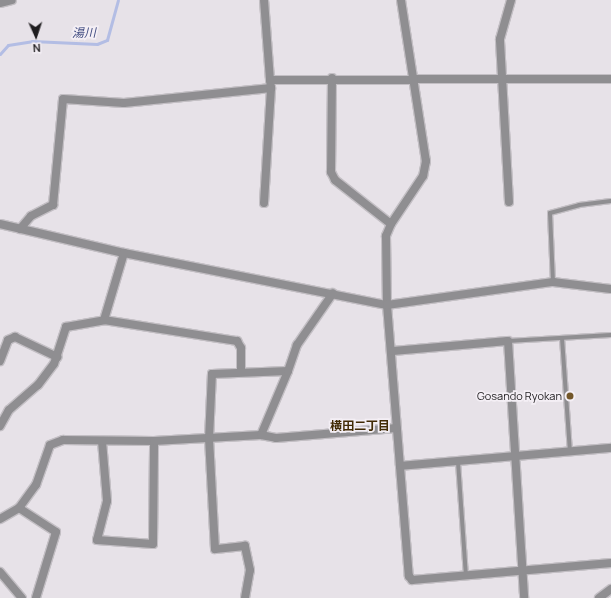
<!DOCTYPE html>
<meta charset="utf-8">
<style>
body{margin:0}
#map{position:relative;width:611px;height:598px;overflow:hidden;background:#e7e2e8;font-family:Manrope,"Noto Sans JP",sans-serif}
div>[style]{position:absolute}
.stream>*{height:3px;margin:-1.5px;padding:0 1.5px;transform-origin:1.5px;border-radius:1.5px;background:#b3bde4}
.roads{filter:drop-shadow(1px 0 #c3bfc4) drop-shadow(-1px 0 #c3bfc4) drop-shadow(0 1px #c3bfc4) drop-shadow(0 -1px #c3bfc4)}
.lane>*{height:4px;margin:-2px;padding:0 2px;transform-origin:2px;border-radius:2px;background:#8f8e91}
.street>*{height:8px;margin:-4px;padding:0 4px;transform-origin:4px;border-radius:4px;background:#8f8e91}
.dots>*{width:11px;height:11px;translate:-50% -50%;box-sizing:border-box;border:2px solid #f4eff5;border-radius:50%}
span{translate:-50% -50%;white-space:nowrap;text-align:center;line-height:1.15;-webkit-text-stroke:3.5px #f4eff5;paint-order:stroke}
.poi-label{font-size:11px;color:#1f1d1f}
.right{translate:-100% -50%;text-align:right}
.water-label{font-size:12px;color:#424d81;font-style:italic}
.neighbourhood-label{font-size:12px;color:#412b05;font-weight:700}
.north{position:absolute;left:16px;top:16px;width:40px;height:40px;-webkit-text-stroke:3px #f4eff5;paint-order:stroke;rotate:177deg;font-size:11px;font-weight:700;line-height:16px;text-align:center;color:#1f1d1f}
.north::after{content:'';display:block;margin:auto;width:14px;height:18px;background:#1f1d1f;clip-path:polygon(50% 0,100% 100%,50% 72%,0 100%)}
</style>
<div id="map">
<div class="stream">
<i style="left:0;top:54px;width:12px;rotate:-48deg"></i>
<i style="left:8px;top:45px;width:24px;rotate:-9deg"></i>
<i style="left:32px;top:41px;width:65px;rotate:2.6deg"></i>
<i style="left:97px;top:44px;width:11px;rotate:-22deg"></i>
<i style="left:107px;top:40px;width:41px;rotate:-74.6deg"></i>
</div>
<div class="roads">
<div class="lane">
<i style="left:553px;top:282px;width:69px;rotate:-92.5deg"></i>
<i style="left:550px;top:213px;width:30px;rotate:-15deg"></i>
<i style="left:579px;top:205px;width:32px;rotate:-7deg"></i>
<i style="left:562px;top:338px;width:113px;rotate:86deg"></i>
<i style="left:508px;top:341px;width:103px;rotate:-3.3deg"></i>
<i style="left:458px;top:462px;width:113px;rotate:86deg"></i>
</div>
<div class="street">
<i style="left:264px;top:0;width:80px;rotate:85.7deg"></i>
<i style="left:270px;top:80px;width:341px;rotate:-0.2deg"></i>
<i style="left:401px;top:0;width:163px;rotate:81.2deg"></i>
<i style="left:426px;top:161px;width:15px;rotate:101deg"></i>
<i style="left:423px;top:176px;width:58px;rotate:123.7deg"></i>
<i style="left:391px;top:224px;width:13px;rotate:113deg"></i>
<i style="left:386px;top:236px;width:69px;rotate:89.2deg"></i>
<i style="left:387px;top:305px;width:272px;rotate:85.4deg"></i>
<i style="left:409px;top:576px;width:5px;rotate:53deg"></i>
<i style="left:412px;top:580px;width:200px;rotate:-4.9deg"></i>
<i style="left:0;top:3px;width:12px;rotate:-14deg"></i>
<i style="left:332px;top:78px;width:94px;rotate:90.6deg"></i>
<i style="left:331px;top:172px;width:9px;rotate:63deg"></i>
<i style="left:335px;top:180px;width:71px;rotate:38.2deg"></i>
<i style="left:509px;top:202px;width:163px;rotate:-93.2deg"></i>
<i style="left:500px;top:39px;width:41px;rotate:-74.2deg"></i>
<i style="left:264px;top:203px;width:115px;rotate:-86.5deg"></i>
<i style="left:0;top:224px;width:127px;rotate:13.2deg"></i>
<i style="left:124px;top:253px;width:268px;rotate:11.2deg"></i>
<i style="left:387px;top:305px;width:168px;rotate:-7.9deg"></i>
<i style="left:553px;top:282px;width:58px;rotate:6.9deg"></i>
<i style="left:20px;top:229px;width:17px;rotate:-50deg"></i>
<i style="left:31px;top:216px;width:25px;rotate:-27deg"></i>
<i style="left:53px;top:205px;width:106px;rotate:-84.6deg"></i>
<i style="left:63px;top:99px;width:61px;rotate:3.8deg"></i>
<i style="left:124px;top:103px;width:148px;rotate:-5.8deg"></i>
<i style="left:271px;top:88px;width:8px;rotate:-97deg"></i>
<i style="left:104px;top:320px;width:70px;rotate:-73.4deg"></i>
<i style="left:393px;top:351px;width:115px;rotate:-5deg"></i>
<i style="left:508px;top:341px;width:257px;rotate:86.4deg"></i>
<i style="left:0;top:361px;width:22px;rotate:-69deg"></i>
<i style="left:8px;top:340px;width:8px;rotate:-23deg"></i>
<i style="left:15px;top:337px;width:47px;rotate:25.5deg"></i>
<i style="left:0;top:426px;width:18px;rotate:-61deg"></i>
<i style="left:9px;top:410px;width:38px;rotate:-41deg"></i>
<i style="left:38px;top:385px;width:26px;rotate:-53deg"></i>
<i style="left:54px;top:364px;width:39px;rotate:-72deg"></i>
<i style="left:66px;top:327px;width:39px;rotate:-10deg"></i>
<i style="left:104px;top:320px;width:135px;rotate:9deg"></i>
<i style="left:237px;top:341px;width:8px;rotate:60deg"></i>
<i style="left:241px;top:348px;width:24px;rotate:90deg"></i>
<i style="left:261px;top:435px;width:69px;rotate:-67.1deg"></i>
<i style="left:102px;top:441px;width:60px;rotate:85.2deg"></i>
<i style="left:107px;top:501px;width:40px;rotate:104.4deg"></i>
<i style="left:97px;top:540px;width:56px;rotate:4.1deg"></i>
<i style="left:153px;top:544px;width:103px;rotate:-89.4deg"></i>
<i style="left:400px;top:466px;width:212px;rotate:-4.9deg"></i>
<i style="left:19px;top:508px;width:44px;rotate:33deg"></i>
<i style="left:56px;top:532px;width:69px;rotate:106.9deg"></i>
<i style="left:0;top:519px;width:22px;rotate:-30deg"></i>
<i style="left:19px;top:508px;width:29px;rotate:-54deg"></i>
<i style="left:36px;top:485px;width:42px;rotate:-70.7deg"></i>
<i style="left:50px;top:445px;width:14px;rotate:-21deg"></i>
<i style="left:63px;top:440px;width:91px;rotate:0.6deg"></i>
<i style="left:154px;top:441px;width:107px;rotate:-3.2deg"></i>
<i style="left:261px;top:435px;width:15px;rotate:11deg"></i>
<i style="left:276px;top:438px;width:121px;rotate:-4.7deg"></i>
<i style="left:0;top:572px;width:34px;rotate:50deg"></i>
<i style="left:245px;top:598px;width:28px;rotate:-80deg"></i>
<i style="left:250px;top:570px;width:25px;rotate:-102deg"></i>
<i style="left:245px;top:546px;width:30px;rotate:174deg"></i>
<i style="left:215px;top:549px;width:110px;rotate:-93.1deg"></i>
<i style="left:209px;top:439px;width:65px;rotate:-87.4deg"></i>
<i style="left:212px;top:374px;width:76px;rotate:-2.3deg"></i>
<i style="left:288px;top:371px;width:28px;rotate:-71deg"></i>
<i style="left:297px;top:345px;width:63px;rotate:-55.3deg"></i>
<i style="left:599px;top:598px;width:15px;rotate:-37deg"></i>
</div>
</div>
<div class="dots">
<i style="left:570px;top:396px;background:#73572a"></i>
</div>
<div class="poi-label">
<span class="right" style="left:562px;top:396px">Gosando Ryokan</span>
</div>
<div class="water-label">
<span style="left:84px;top:33px;rotate:-1deg">湯川</span>
</div>
<div class="neighbourhood-label">
<span style="left:360px;top:426px">横田二丁目</span>
</div>
<div class="north">N</div>
</div>
